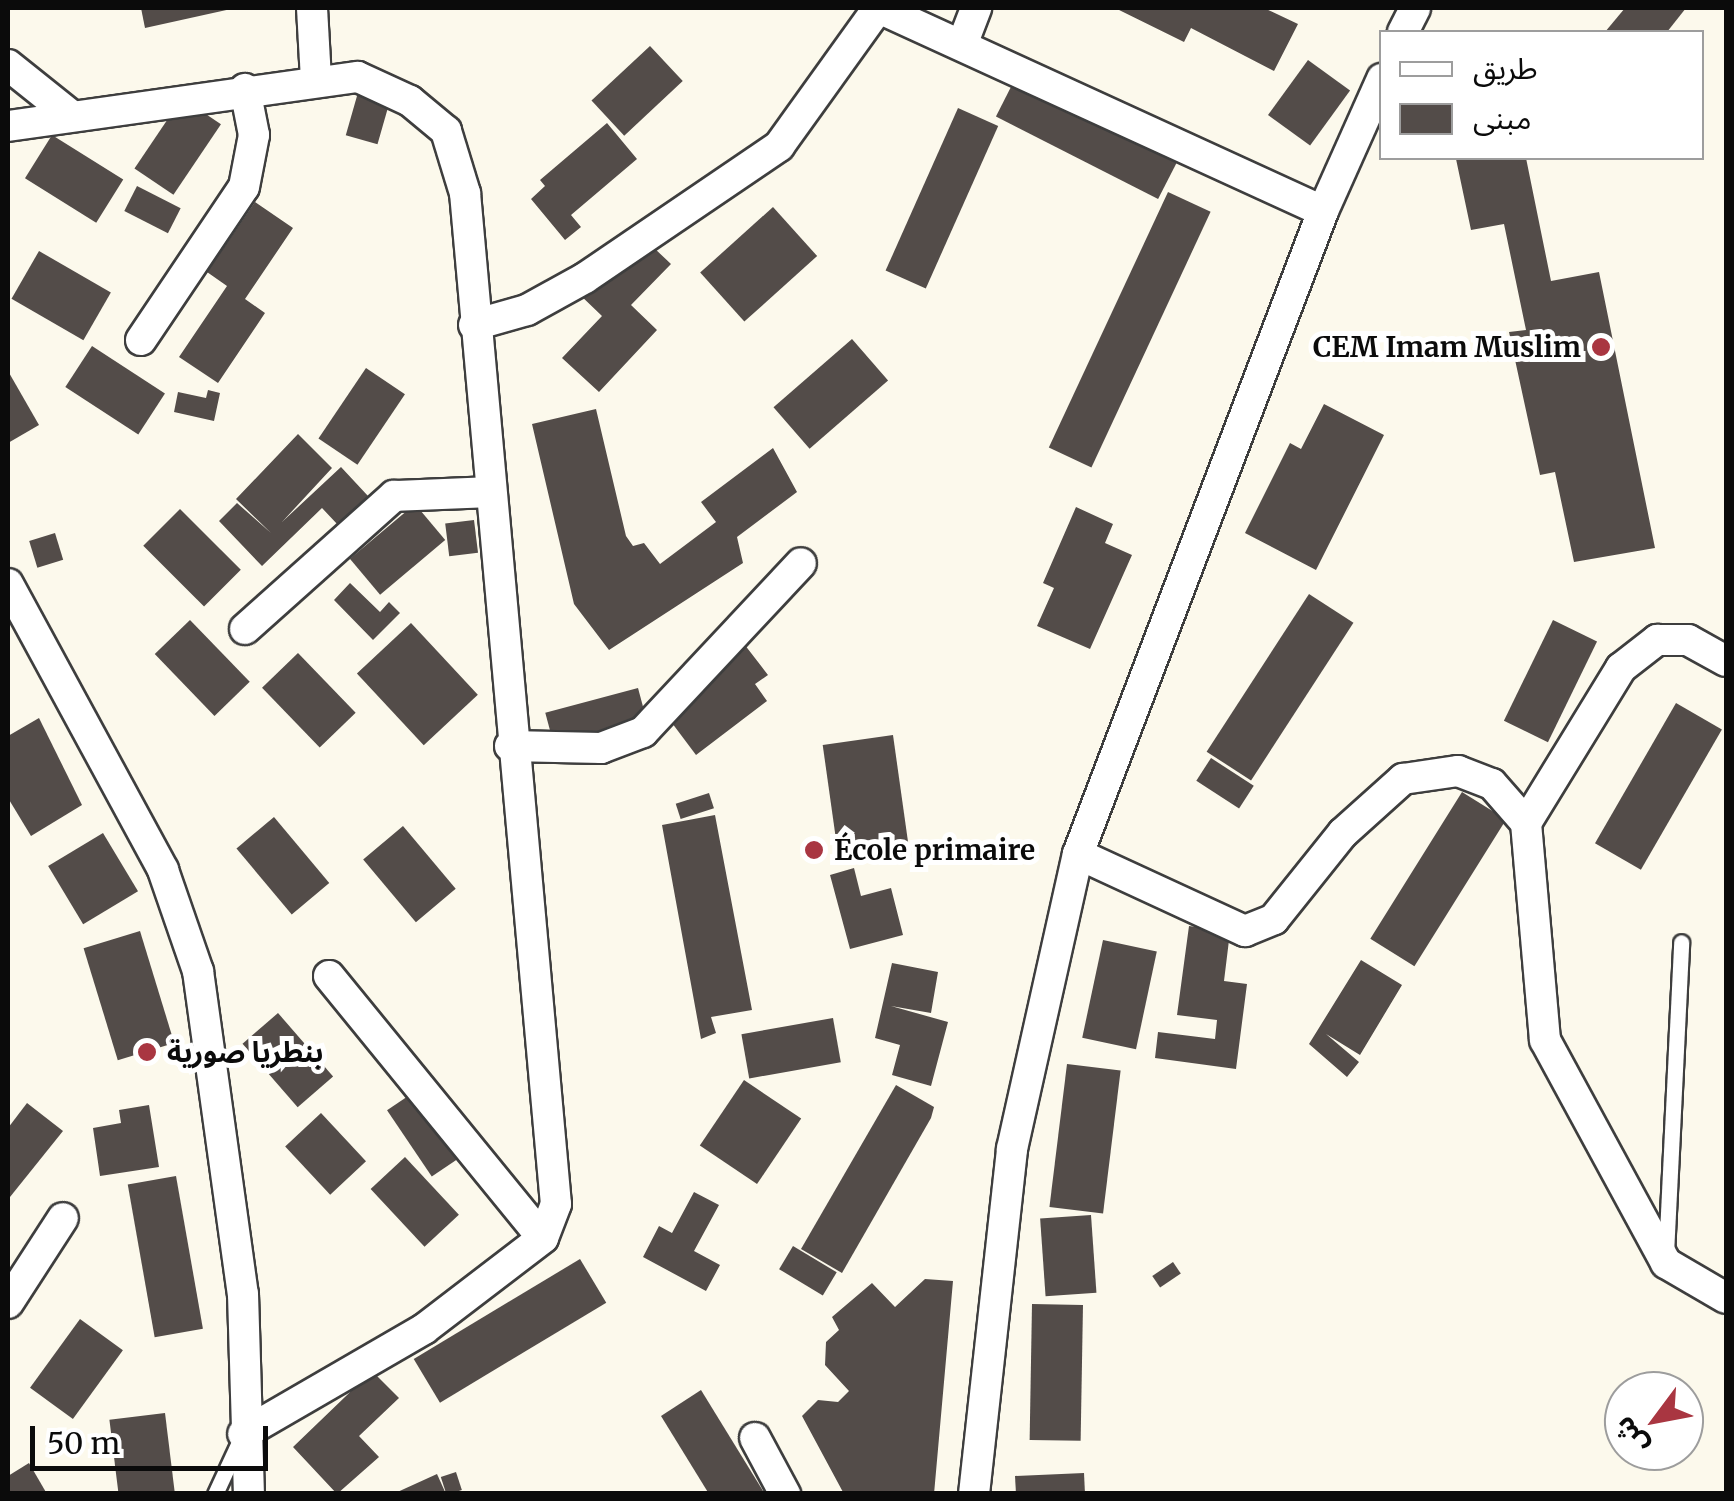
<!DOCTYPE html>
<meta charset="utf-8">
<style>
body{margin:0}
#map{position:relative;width:1734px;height:1501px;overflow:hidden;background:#fcf9ec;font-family:Merriweather,"Noto Sans Arabic",serif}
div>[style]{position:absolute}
.building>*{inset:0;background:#534c49;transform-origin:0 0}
.roads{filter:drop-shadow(2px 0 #3e3e3e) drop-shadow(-2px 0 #3e3e3e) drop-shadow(0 2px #3e3e3e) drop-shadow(0 -2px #3e3e3e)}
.service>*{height:15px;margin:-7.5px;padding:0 7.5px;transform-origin:7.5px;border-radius:7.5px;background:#fff}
.minor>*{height:30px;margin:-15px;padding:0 15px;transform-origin:15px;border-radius:15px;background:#fff}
.dots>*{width:28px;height:28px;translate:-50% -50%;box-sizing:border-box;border:5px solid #fff;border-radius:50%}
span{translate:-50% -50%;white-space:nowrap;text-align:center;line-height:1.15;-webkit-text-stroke:10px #fff;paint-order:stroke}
.poi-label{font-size:28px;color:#0b0b0b;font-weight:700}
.right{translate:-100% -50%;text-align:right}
.left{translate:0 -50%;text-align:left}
.frame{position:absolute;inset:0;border:10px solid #0b0b0b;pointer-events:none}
.legend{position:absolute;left:1379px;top:30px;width:325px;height:130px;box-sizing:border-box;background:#fff;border:2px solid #9d9d9d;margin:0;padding:12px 18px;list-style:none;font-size:30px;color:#0b0b0b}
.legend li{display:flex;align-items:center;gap:20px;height:50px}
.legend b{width:50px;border:2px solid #9d9d9d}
.north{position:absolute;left:1604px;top:1371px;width:100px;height:100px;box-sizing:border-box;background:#fff;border:2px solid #9d9d9d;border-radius:50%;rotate:238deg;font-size:28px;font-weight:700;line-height:40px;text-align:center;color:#0b0b0b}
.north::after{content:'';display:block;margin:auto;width:35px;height:45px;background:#a93641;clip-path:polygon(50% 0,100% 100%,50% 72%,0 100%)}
.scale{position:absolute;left:30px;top:1426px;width:238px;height:45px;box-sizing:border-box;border:5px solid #0b0b0b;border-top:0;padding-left:12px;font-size:30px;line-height:35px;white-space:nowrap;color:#0b0b0b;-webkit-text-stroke:8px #fff;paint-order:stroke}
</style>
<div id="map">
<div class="building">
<i style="clip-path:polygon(141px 8px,231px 8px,231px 9px,145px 28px)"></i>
<i style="clip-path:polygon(1115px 8px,1264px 8px,1298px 24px,1274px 71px,1191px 28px,1184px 42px)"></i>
<i style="clip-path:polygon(1625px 8px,1686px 8px,1667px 32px,1605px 32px)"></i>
<i style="left:650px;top:46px;width:48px;height:80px;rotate:47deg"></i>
<i style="left:1308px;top:60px;width:52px;height:68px;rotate:36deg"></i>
<i style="left:1015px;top:79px;width:182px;height:42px;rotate:27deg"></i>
<i style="left:359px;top:89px;width:33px;height:48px;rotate:16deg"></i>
<i style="left:182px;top:98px;width:47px;height:85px;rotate:34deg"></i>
<i style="left:958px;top:108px;width:44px;height:178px;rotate:24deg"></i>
<i style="clip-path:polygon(607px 123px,637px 159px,571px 215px,581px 227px,565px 240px,531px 199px,545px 186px,540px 180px)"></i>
<i style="left:52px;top:135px;width:84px;height:51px;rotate:32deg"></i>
<i style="clip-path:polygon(1526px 158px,1551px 281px,1599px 272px,1655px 548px,1574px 562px,1555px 472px,1540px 475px,1509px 332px,1526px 330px,1504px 224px,1471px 230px,1456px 159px)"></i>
<i style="left:137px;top:186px;width:49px;height:28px;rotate:27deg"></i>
<i style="left:1168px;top:192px;width:47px;height:282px;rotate:25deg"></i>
<i style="clip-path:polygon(255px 202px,293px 228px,245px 299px,265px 313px,218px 383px,179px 357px,227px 286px,207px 272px)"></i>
<i style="left:773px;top:207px;width:66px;height:98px;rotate:48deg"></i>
<i style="clip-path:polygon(635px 230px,671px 264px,631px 305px,657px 330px,599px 392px,562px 358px,602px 316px,577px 292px)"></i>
<i style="left:39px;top:251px;width:83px;height:55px;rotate:30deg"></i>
<i style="left:852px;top:339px;width:55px;height:104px;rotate:49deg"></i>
<i style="left:92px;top:346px;width:87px;height:49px;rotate:33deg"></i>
<i style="left:366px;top:368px;width:47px;height:85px;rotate:34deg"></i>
<i style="clip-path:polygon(8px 371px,39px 425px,8px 443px)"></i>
<i style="clip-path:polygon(208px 390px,220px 393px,214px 421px,174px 412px,178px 392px,206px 398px)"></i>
<i style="clip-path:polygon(1324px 404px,1384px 435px,1316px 570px,1245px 533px,1290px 443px,1301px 449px)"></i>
<i style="clip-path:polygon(596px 409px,626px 536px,633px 546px,644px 543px,660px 564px,716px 522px,701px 502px,773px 448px,797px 492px,737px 537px,743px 563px,609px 650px,574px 604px,532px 424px)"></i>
<i style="clip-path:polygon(298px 434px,332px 468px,282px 522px,341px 467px,368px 496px,338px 525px,322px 508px,262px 566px,219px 521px,237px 503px,271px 533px,236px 499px)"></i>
<i style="left:415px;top:504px;width:47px;height:85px;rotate:50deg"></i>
<i style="clip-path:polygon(1076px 507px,1113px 524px,1105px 543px,1132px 555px,1090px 649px,1037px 626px,1054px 588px,1043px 583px)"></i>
<i style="left:180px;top:509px;width:86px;height:52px;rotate:45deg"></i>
<i style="left:474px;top:520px;width:33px;height:29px;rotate:83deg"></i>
<i style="left:55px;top:533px;width:28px;height:27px;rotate:73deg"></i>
<i style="clip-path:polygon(350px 583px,380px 612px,389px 602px,400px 613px,373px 640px,334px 600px)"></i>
<i style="left:1309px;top:594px;width:53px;height:188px;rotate:33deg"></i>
<i style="left:190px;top:620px;width:86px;height:49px;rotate:46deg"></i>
<i style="left:1553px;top:620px;width:49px;height:112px;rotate:26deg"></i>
<i style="left:411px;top:623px;width:98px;height:74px;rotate:47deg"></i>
<i style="clip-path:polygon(741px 640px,768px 675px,755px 684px,767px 701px,696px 755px,657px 703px)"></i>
<i style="left:298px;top:653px;width:83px;height:50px;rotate:46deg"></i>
<i style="left:638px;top:688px;width:51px;height:96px;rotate:75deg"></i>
<i style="left:1676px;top:703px;width:53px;height:162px;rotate:30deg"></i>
<i style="clip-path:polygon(39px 718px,82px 805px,31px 836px,8px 798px,8px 736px)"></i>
<i style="left:893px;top:735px;width:117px;height:71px;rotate:82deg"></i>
<i style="left:1211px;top:758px;width:51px;height:27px;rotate:33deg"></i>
<i style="left:1462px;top:792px;width:52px;height:173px;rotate:32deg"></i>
<i style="left:709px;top:793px;width:16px;height:35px;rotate:72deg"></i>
<i style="clip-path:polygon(715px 815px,752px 1010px,711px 1017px,716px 1033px,701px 1039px,662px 825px)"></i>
<i style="left:274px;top:817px;width:86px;height:49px;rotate:50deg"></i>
<i style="left:403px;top:826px;width:82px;height:52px;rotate:50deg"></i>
<i style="left:103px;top:833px;width:68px;height:64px;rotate:59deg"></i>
<i style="clip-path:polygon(854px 868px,861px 896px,891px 888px,903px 935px,850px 949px,830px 875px)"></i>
<i style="clip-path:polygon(1189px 926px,1230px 932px,1224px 981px,1247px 984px,1236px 1069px,1155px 1058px,1158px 1032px,1215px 1039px,1217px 1020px,1177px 1015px)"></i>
<i style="left:140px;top:931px;width:117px;height:59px;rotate:73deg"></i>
<i style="left:1103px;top:940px;width:55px;height:100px;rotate:12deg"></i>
<i style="clip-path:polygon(1361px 960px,1402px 985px,1360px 1055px,1326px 1034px,1359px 1062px,1347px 1077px,1309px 1044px)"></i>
<i style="clip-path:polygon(892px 963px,938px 972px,931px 1013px,891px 1006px,948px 1022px,931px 1086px,892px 1075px,900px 1045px,875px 1038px)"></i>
<i style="left:278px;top:1013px;width:84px;height:47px;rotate:49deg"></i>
<i style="left:833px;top:1018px;width:45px;height:93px;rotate:80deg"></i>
<i style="left:1067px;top:1064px;width:54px;height:144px;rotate:7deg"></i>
<i style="left:744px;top:1080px;width:69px;height:79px;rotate:34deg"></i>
<i style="left:426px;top:1084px;width:80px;height:47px;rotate:56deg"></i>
<i style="clip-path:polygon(896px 1085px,934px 1107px,931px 1118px,842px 1273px,801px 1249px)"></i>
<i style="clip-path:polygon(27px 1103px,63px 1131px,10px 1197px,8px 1128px)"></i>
<i style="clip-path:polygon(149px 1105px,159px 1167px,100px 1176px,93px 1128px,121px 1123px,119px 1110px)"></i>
<i style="left:321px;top:1113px;width:66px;height:49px;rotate:47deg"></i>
<i style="left:405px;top:1157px;width:79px;height:47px;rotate:47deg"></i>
<i style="left:176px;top:1176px;width:155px;height:49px;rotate:80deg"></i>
<i style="clip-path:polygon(694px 1192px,719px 1205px,694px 1251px,720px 1265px,706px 1291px,643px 1257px,659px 1226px,672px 1233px)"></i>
<i style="left:1091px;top:1215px;width:78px;height:51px;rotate:86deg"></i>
<i style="left:793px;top:1246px;width:51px;height:27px;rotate:31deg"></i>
<i style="left:580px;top:1259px;width:51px;height:194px;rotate:59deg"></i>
<i style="left:1173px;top:1262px;width:14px;height:25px;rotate:56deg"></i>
<i style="clip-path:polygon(925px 1279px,953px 1281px,934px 1494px,844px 1494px,802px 1416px,818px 1400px,838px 1402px,849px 1391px,825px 1365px,826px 1342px,839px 1330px,832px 1317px,872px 1283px,895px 1307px)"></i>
<i style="left:1032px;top:1304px;width:51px;height:136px;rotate:1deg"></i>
<i style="left:80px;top:1319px;width:53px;height:85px;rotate:36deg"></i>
<i style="clip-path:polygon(372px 1371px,399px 1398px,359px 1436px,379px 1457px,337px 1494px,293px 1447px)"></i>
<i style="clip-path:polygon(701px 1390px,765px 1494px,709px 1494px,661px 1416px)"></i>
<i style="left:165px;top:1413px;width:82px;height:56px;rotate:83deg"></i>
<i style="clip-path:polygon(29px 1463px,47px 1494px,8px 1494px,8px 1476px)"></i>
<i style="left:456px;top:1472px;width:19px;height:16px;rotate:72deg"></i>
<i style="clip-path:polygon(1084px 1473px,1085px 1494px,1016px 1494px,1015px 1476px)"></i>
<i style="clip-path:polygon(437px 1474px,446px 1494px,393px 1494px)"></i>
</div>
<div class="roads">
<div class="service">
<i style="left:1666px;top:1254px;width:312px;rotate:-87.2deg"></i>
<i style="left:215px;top:1494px;width:62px;rotate:-65.1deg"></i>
</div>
<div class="minor">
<i style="left:312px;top:8px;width:72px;rotate:86.8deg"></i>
<i style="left:879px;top:8px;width:488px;rotate:24.6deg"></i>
<i style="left:1403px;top:32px;width:27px;rotate:-63deg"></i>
<i style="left:962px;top:45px;width:40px;rotate:-69deg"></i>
<i style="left:8px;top:65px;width:82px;rotate:38.6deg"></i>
<i style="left:8px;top:126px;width:353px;rotate:-8deg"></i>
<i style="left:358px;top:77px;width:57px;rotate:24.8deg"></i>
<i style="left:410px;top:101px;width:47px;rotate:39.8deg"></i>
<i style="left:446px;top:131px;width:65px;rotate:73deg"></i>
<i style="left:465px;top:193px;width:1015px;rotate:84.86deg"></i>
<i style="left:556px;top:1204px;width:36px;rotate:111deg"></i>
<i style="left:543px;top:1238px;width:150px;rotate:142.6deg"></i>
<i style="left:424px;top:1329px;width:209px;rotate:149.9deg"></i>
<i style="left:474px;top:325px;width:55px;rotate:-15.8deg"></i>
<i style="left:527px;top:310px;width:66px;rotate:-28.9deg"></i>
<i style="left:585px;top:278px;width:235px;rotate:-34.2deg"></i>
<i style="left:779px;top:146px;width:170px;rotate:-54.3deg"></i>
<i style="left:141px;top:340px;width:184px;rotate:-56.1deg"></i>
<i style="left:244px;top:187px;width:53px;rotate:-79.1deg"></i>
<i style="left:254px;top:135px;width:47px;rotate:-101.1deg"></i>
<i style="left:8px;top:584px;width:325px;rotate:61.5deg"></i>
<i style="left:163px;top:870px;width:107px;rotate:70.9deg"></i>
<i style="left:198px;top:971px;width:326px;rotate:82.1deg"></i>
<i style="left:243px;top:1294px;width:200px;rotate:88.3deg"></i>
<i style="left:245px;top:629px;width:200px;rotate:-41.8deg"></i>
<i style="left:394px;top:496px;width:95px;rotate:-2.4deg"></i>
<i style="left:510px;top:746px;width:91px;rotate:1.3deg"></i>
<i style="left:601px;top:748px;width:45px;rotate:-20.9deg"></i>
<i style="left:643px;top:732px;width:231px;rotate:-46.9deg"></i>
<i style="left:1526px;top:823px;width:182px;rotate:-58.5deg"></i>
<i style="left:1621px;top:668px;width:46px;rotate:-37.9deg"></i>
<i style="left:1657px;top:640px;width:31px"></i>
<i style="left:1688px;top:640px;width:43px;rotate:28.9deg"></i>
<i style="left:1078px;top:854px;width:184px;rotate:24.8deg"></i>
<i style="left:1245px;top:931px;width:31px;rotate:-22deg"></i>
<i style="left:1274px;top:919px;width:110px;rotate:-51.3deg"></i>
<i style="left:1343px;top:833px;width:81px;rotate:-42deg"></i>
<i style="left:1403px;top:779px;width:56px;rotate:-8.3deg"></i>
<i style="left:1458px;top:771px;width:36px;rotate:21deg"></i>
<i style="left:1492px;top:784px;width:52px;rotate:48.9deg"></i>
<i style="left:1526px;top:823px;width:218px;rotate:85deg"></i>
<i style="left:1545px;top:1040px;width:254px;rotate:61.5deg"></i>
<i style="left:1666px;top:1263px;width:69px;rotate:30.3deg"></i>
<i style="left:329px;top:976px;width:338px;rotate:50.8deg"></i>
<i style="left:8px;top:1303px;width:101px;rotate:-57.1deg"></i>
<i style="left:755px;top:1438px;width:64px;rotate:61.8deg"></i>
<i style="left:974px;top:1494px;width:347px;rotate:-83.7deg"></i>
<i style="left:1012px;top:1149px;width:302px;rotate:-77.4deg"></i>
<i style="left:1078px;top:854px;width:688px;rotate:-69.14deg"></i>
<i style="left:1323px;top:211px;width:145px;rotate:-65.9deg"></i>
</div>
</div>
<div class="dots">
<i style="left:1601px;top:347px;background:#a93641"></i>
<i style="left:814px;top:850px;background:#a93641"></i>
<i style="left:147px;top:1052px;background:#a93641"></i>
</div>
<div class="poi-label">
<span class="right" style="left:1581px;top:347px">CEM Imam Muslim</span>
<span class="left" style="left:834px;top:850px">École primaire</span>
<span class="left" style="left:167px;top:1052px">بنطريا صورية</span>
</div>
<div class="frame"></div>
<ul class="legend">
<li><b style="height:12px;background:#fff"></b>طريق</li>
<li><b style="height:28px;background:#534c49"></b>مبنى</li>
</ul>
<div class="north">ش</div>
<div class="scale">50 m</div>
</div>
